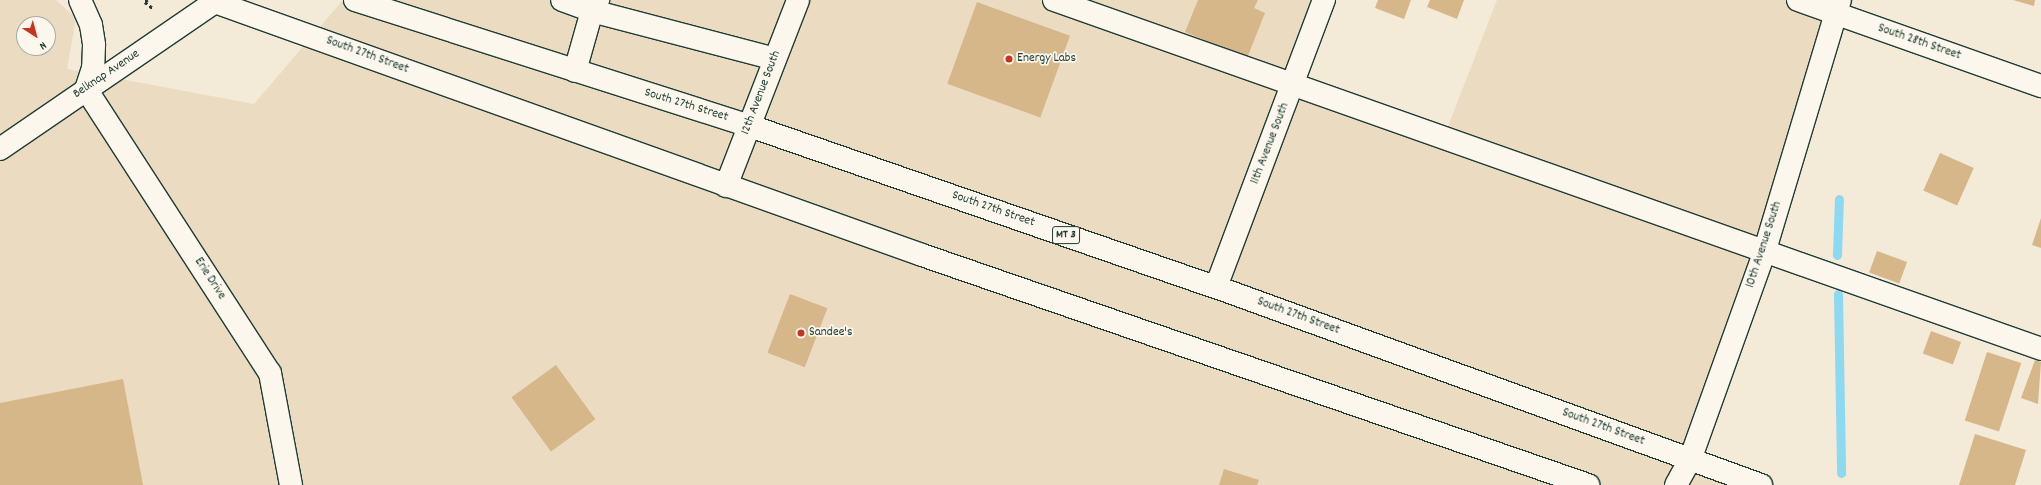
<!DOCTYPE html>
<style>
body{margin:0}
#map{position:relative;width:2041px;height:485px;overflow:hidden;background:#f4ead8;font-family:Dekko,sans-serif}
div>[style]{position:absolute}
.built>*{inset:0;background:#ebdbc1}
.stream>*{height:9px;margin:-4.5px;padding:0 4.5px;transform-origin:4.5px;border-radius:4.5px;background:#8ed9ef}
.building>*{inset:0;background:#d6b78a;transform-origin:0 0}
.path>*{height:2.5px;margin-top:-1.25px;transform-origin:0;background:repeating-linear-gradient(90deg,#1f3d34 0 3px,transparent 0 6px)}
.roads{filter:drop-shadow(1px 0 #1f3d34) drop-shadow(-1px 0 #1f3d34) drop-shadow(0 1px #1f3d34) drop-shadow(0 -1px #1f3d34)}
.minor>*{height:22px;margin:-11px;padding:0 11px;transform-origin:11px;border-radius:11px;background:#fbf7ec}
.major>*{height:22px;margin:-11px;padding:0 11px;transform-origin:11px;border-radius:11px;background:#fbf7ec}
.dots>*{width:11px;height:11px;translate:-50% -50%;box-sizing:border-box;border:2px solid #fbf7ec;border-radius:50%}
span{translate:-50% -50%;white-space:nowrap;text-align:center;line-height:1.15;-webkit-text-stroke:3.5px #fbf7ec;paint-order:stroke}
.shield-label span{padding:1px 3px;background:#fbf7ec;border:1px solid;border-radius:3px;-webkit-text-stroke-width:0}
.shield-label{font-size:12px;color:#1f3d34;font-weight:700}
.street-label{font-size:13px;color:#1f3d34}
.poi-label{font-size:13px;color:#1f3d34}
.left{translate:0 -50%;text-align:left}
.north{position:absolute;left:16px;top:16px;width:40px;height:40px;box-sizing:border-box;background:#fbf7ec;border:1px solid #a3ada2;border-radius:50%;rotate:144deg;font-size:11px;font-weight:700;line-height:16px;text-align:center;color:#1f3d34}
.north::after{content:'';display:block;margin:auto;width:14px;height:18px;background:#c8321e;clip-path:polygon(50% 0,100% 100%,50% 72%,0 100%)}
</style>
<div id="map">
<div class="built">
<i style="clip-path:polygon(evenodd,0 0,56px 0,76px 18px,67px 69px,254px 104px,343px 0,1324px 0,1295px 83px,1444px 137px,1497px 0,1798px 0,1835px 13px,1690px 460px,1761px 485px,0 485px,0 0,24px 24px,48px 24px,48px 48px,24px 48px,24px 24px)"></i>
</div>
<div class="stream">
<i style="left:1837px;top:255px;width:56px;rotate:-88deg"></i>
<i style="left:1838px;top:294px;width:179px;rotate:89deg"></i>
</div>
<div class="building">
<i style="clip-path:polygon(1198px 0,1258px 0,1254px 8px,1265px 13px,1247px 58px,1185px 32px)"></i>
<i style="clip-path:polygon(1378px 0,1411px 0,1404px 19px,1375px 8px)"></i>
<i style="clip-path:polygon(1430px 0,1464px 0,1457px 19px,1427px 7px)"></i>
<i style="clip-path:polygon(2013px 0,2035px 0,2034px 6px)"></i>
<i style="left:977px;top:2px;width:99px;height:87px;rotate:20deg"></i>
<i style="left:1940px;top:153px;width:37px;height:41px;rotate:24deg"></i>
<i style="clip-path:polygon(2041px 218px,2041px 248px,2032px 245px)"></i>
<i style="left:1877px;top:251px;width:32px;height:23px;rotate:20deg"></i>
<i style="left:790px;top:294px;width:40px;height:63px;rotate:21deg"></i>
<i style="left:1931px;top:331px;width:32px;height:24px;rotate:20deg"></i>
<i style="left:1987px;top:352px;width:36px;height:72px;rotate:18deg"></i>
<i style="clip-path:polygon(2035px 360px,2041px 362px,2038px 404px,2021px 398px)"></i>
<i style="left:556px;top:365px;width:67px;height:55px;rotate:54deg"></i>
<i style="clip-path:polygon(123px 379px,143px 485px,0 485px,0 403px)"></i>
<i style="clip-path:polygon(1975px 434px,2026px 450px,2015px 485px,1959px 485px)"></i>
<i style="clip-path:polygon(1224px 469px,1259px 480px,1257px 485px,1219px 485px)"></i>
</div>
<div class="path">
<i style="left:148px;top:0;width:4px;rotate:146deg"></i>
<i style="left:145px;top:2px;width:11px;rotate:38deg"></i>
</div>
<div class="roads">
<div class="minor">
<i style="left:562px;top:0;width:32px;rotate:20deg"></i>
<i style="left:592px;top:11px;width:13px;rotate:-61deg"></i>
<i style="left:1054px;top:0;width:1047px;rotate:19.47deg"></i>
<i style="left:1798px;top:0;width:258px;rotate:19.5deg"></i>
<i style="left:575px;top:71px;width:62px;rotate:-74.2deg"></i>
<i style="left:592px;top:11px;width:189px;rotate:14.7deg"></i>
<i style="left:86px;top:89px;width:338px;rotate:57.1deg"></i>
<i style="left:270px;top:373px;width:114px;rotate:79.4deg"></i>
<i style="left:0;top:149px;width:260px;rotate:-34.4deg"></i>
<i style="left:1216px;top:287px;width:307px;rotate:-69.4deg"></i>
<i style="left:1676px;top:485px;width:29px;rotate:-61deg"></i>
<i style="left:1690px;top:460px;width:220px;rotate:-70.3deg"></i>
<i style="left:1764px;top:253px;width:264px;rotate:-73.3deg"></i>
</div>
<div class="major">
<i style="left:80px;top:0;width:27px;rotate:66deg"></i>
<i style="left:91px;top:25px;width:20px;rotate:81deg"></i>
<i style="left:94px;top:45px;width:23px;rotate:92deg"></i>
<i style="left:93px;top:68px;width:22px;rotate:108deg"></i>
<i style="left:209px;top:0;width:757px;rotate:19.68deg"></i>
<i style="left:922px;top:255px;width:705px;rotate:19.05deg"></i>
<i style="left:355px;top:0;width:415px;rotate:17.7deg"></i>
<i style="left:750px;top:126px;width:493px;rotate:19.1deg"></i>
<i style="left:1216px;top:287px;width:580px;rotate:19.97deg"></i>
<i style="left:726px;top:186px;width:199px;rotate:-68.8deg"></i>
</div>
</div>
<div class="dots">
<i style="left:1009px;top:59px;background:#c8321e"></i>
<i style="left:801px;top:333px;background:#c8321e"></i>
</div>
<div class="shield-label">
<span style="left:1066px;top:235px">MT 3</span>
</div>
<div class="street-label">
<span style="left:1919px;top:43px;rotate:19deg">South 28th Street</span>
<span style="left:367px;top:56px;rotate:20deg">South 27th Street</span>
<span style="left:107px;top:75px;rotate:-34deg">Belknap Avenue</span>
<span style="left:762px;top:93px;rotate:-69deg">12th Avenue South</span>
<span style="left:686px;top:106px;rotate:17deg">South 27th Street</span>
<span style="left:1271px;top:144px;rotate:-69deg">11th Avenue South</span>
<span style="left:993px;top:210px;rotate:19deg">South 27th Street</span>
<span style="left:1765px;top:245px;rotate:-72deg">10th Avenue South</span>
<span style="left:209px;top:279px;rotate:57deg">Erie Drive</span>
<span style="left:1298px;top:317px;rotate:20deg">South 27th Street</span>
<span style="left:1603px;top:428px;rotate:20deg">South 27th Street</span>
</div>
<div class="poi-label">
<span class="left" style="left:1017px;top:59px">Energy Labs</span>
<span class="left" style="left:809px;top:333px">Sandee's</span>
</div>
<div class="north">N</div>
</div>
